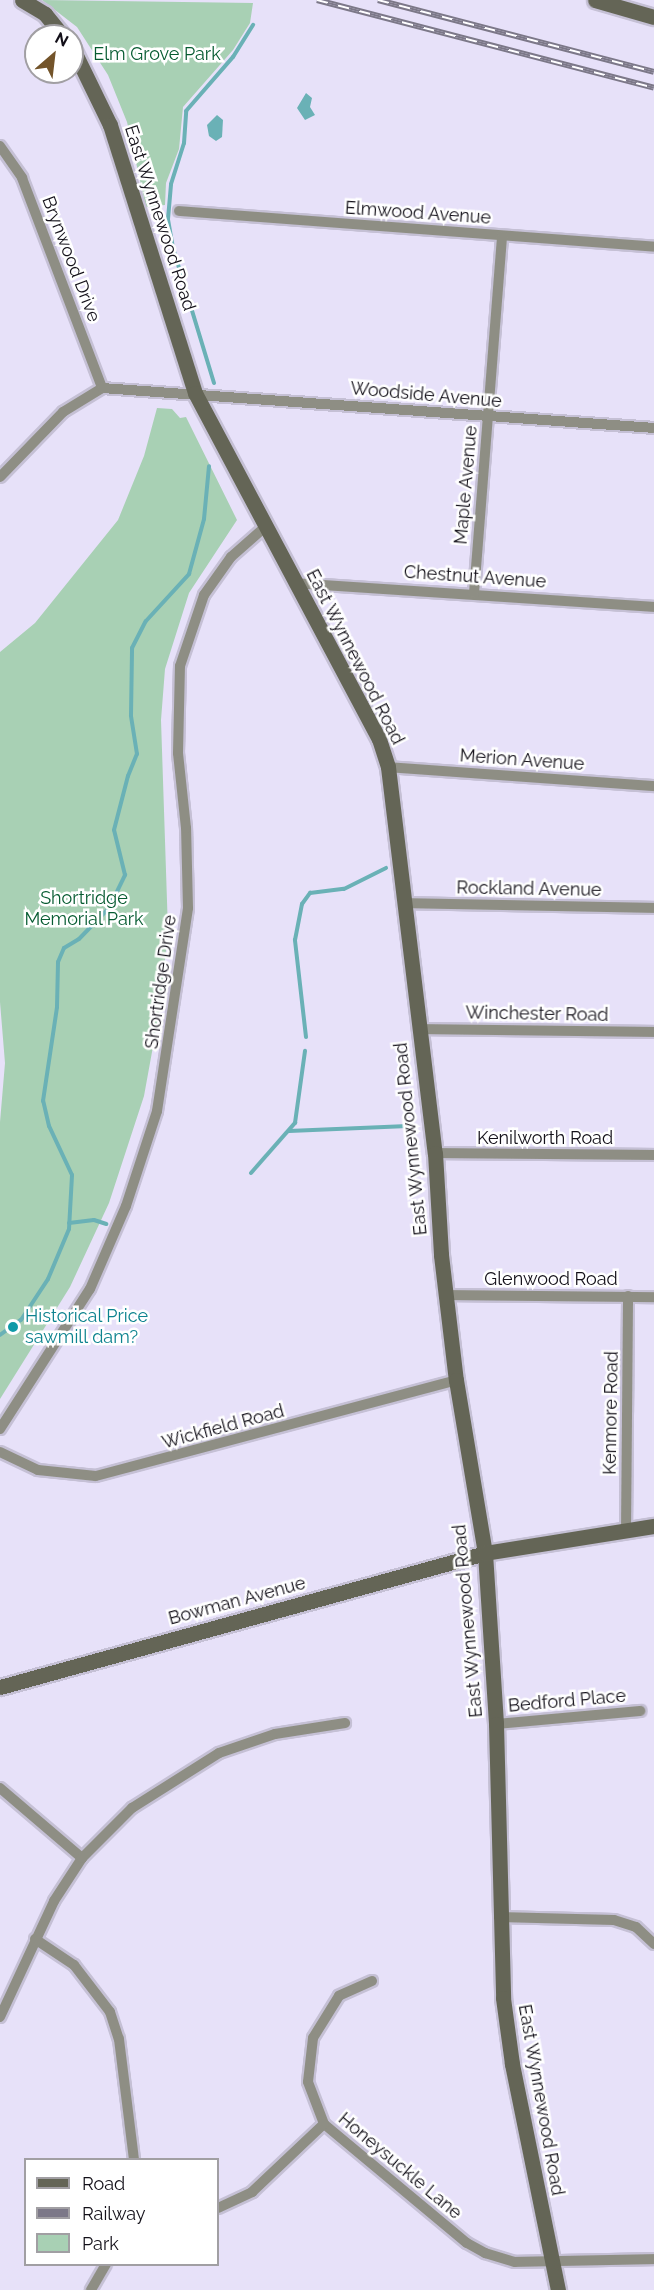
<!DOCTYPE html>
<style>
body{margin:0}
#map{position:relative;width:654px;height:2290px;overflow:hidden;background:#e7e1f9;font-family:Raleway,sans-serif}
div>[style]{position:absolute}
.green>*{inset:0;background:#a8d0b4}
.water>*{inset:0;background:#6ab1b6}
.stream>*{height:4px;margin:-2px;padding:0 2px;transform-origin:2px;border-radius:2px;background:#6ab1b6}
.roads{filter:drop-shadow(2px 0 #c5c0d5) drop-shadow(-2px 0 #c5c0d5) drop-shadow(0 2px #c5c0d5) drop-shadow(0 -2px #c5c0d5)}
.street>*{height:10px;margin:-5px;padding:0 5px;transform-origin:5px;border-radius:5px;background:#8e8e84}
.secondary>*{height:15px;margin:-7.5px;padding:0 7.5px;transform-origin:7.5px;border-radius:7.5px;background:#646556}
.rail>*{height:6px;margin-top:-3px;transform-origin:0;background:repeating-linear-gradient(90deg,#fff 0 11px,#7c7888 0 22px);box-sizing:border-box;border-block:2px solid #7c7888}
.dots>*{width:16px;height:16px;translate:-50% -50%;box-sizing:border-box;border:3px solid #fff;border-radius:50%}
span{translate:-50% -50%;white-space:nowrap;text-align:center;line-height:1.15;-webkit-text-stroke:5px #fff;paint-order:stroke}
.park-label{font-size:18px;color:#065b31}
.street-label{font-size:18px;color:#131019}
.culture-label{font-size:18px;color:#0d838f}
.left{translate:0 -50%;text-align:left}
.legend{position:absolute;left:24px;top:2158px;width:195px;height:108px;box-sizing:border-box;background:#fff;border:2px solid #a19fa3;margin:0;padding:8px 10px;list-style:none;font-size:18px;color:#131019}
.legend li{display:flex;align-items:center;gap:12px;height:30px}
.legend b{width:30px;border:2px solid #a19fa3}
.north{position:absolute;left:24px;top:24px;width:60px;height:60px;box-sizing:border-box;background:#fff;border:2px solid #a19fa3;border-radius:50%;rotate:28deg;font-size:16px;font-weight:700;line-height:24px;text-align:center;color:#131019}
.north::after{content:'';display:block;margin:auto;width:21px;height:27px;background:#73542a;clip-path:polygon(50% 0,100% 100%,50% 72%,0 100%)}
</style>
<div id="map">
<div class="green">
<i style="clip-path:polygon(42px 0,253px 3px,250px 23px,233px 50px,183px 107px,179px 149px,166px 183px,165px 205px,146px 207px,127px 122px,108px 75px,77px 27px)"></i>
<i style="clip-path:polygon(157px 408px,172px 409px,180px 418px,186px 417px,237px 520px,189px 593px,165px 669px,161px 720px,168px 931px,160px 1008px,144px 1096px,109px 1203px,70px 1287px,0 1399px,0 1122px,5px 1063px,0 1002px,0 652px,35px 623px,118px 520px,144px 456px)"></i>
</div>
<div class="water">
<i style="clip-path:polygon(306px 93px,312px 98px,310px 107px,315px 115px,305px 120px,297px 108px)"></i>
<i style="clip-path:polygon(217px 115px,223px 120px,222px 137px,216px 141px,209px 136px,207px 125px)"></i>
</div>
<div class="stream">
<i style="left:214px;top:383px;width:141px;rotate:-106.9deg"></i>
<i style="left:173px;top:248px;width:29px;rotate:-100deg"></i>
<i style="left:168px;top:219px;width:35px;rotate:-85deg"></i>
<i style="left:171px;top:184px;width:43px;rotate:-72.4deg"></i>
<i style="left:184px;top:143px;width:32px;rotate:-86deg"></i>
<i style="left:186px;top:111px;width:72px;rotate:-49deg"></i>
<i style="left:233px;top:57px;width:38px;rotate:-58deg"></i>
<i style="left:306px;top:1037px;width:98px;rotate:-96.5deg"></i>
<i style="left:295px;top:940px;width:37px;rotate:-79deg"></i>
<i style="left:302px;top:904px;width:14px;rotate:-54deg"></i>
<i style="left:310px;top:893px;width:34px;rotate:-7deg"></i>
<i style="left:344px;top:889px;width:47px;rotate:-26.6deg"></i>
<i style="left:289px;top:1131px;width:119px;rotate:-2.4deg"></i>
<i style="left:251px;top:1173px;width:67px;rotate:-48.7deg"></i>
<i style="left:295px;top:1123px;width:73px;rotate:-82.1deg"></i>
<i style="left:69px;top:1223px;width:25px;rotate:-7deg"></i>
<i style="left:94px;top:1220px;width:13px;rotate:18deg"></i>
<i style="left:0;top:1335px;width:26px;rotate:-36deg"></i>
<i style="left:21px;top:1320px;width:49px;rotate:-56.6deg"></i>
<i style="left:48px;top:1279px;width:54px;rotate:-67.2deg"></i>
<i style="left:69px;top:1229px;width:54px;rotate:-86.8deg"></i>
<i style="left:72px;top:1175px;width:54px;rotate:-115.1deg"></i>
<i style="left:49px;top:1126px;width:26px;rotate:-103deg"></i>
<i style="left:43px;top:1101px;width:95px;rotate:-81.5deg"></i>
<i style="left:57px;top:1007px;width:45px;rotate:-88.7deg"></i>
<i style="left:58px;top:962px;width:15px;rotate:-67deg"></i>
<i style="left:64px;top:948px;width:17px;rotate:-31deg"></i>
<i style="left:79px;top:939px;width:43px;rotate:-45.9deg"></i>
<i style="left:109px;top:908px;width:37px;rotate:-64deg"></i>
<i style="left:125px;top:875px;width:46px;rotate:-103.7deg"></i>
<i style="left:114px;top:830px;width:56px;rotate:-75.5deg"></i>
<i style="left:128px;top:776px;width:24px;rotate:-68deg"></i>
<i style="left:137px;top:754px;width:39px;rotate:-99deg"></i>
<i style="left:131px;top:715px;width:67px;rotate:-89.1deg"></i>
<i style="left:132px;top:648px;width:30px;rotate:-63deg"></i>
<i style="left:146px;top:621px;width:64px;rotate:-47.5deg"></i>
<i style="left:189px;top:574px;width:57px;rotate:-74.7deg"></i>
<i style="left:204px;top:519px;width:53px;rotate:-84.6deg"></i>
</div>
<div class="roads">
<div class="street">
<i style="left:0;top:146px;width:39px;rotate:55deg"></i>
<i style="left:22px;top:178px;width:225px;rotate:69.1deg"></i>
<i style="left:179px;top:211px;width:476px;rotate:4.3deg"></i>
<i style="left:0;top:477px;width:91px;rotate:-45.9deg"></i>
<i style="left:63px;top:412px;width:46px;rotate:-31.6deg"></i>
<i style="left:102px;top:388px;width:553px;rotate:4.14deg"></i>
<i style="left:294px;top:583px;width:361px;rotate:3.8deg"></i>
<i style="left:474px;top:593px;width:358px;rotate:-85.5deg"></i>
<i style="left:388px;top:767px;width:267px;rotate:4.1deg"></i>
<i style="left:404px;top:903px;width:250px;rotate:1.1deg"></i>
<i style="left:419px;top:1029px;width:235px;rotate:0.7deg"></i>
<i style="left:435px;top:1153px;width:219px;rotate:0.5deg"></i>
<i style="left:447px;top:1295px;width:207px;rotate:0.6deg"></i>
<i style="left:0;top:1429px;width:166px;rotate:-57.3deg"></i>
<i style="left:90px;top:1289px;width:90px;rotate:-66.6deg"></i>
<i style="left:126px;top:1206px;width:100px;rotate:-71.9deg"></i>
<i style="left:157px;top:1111px;width:205px;rotate:-81.3deg"></i>
<i style="left:188px;top:908px;width:80px;rotate:-91.4deg"></i>
<i style="left:186px;top:828px;width:75px;rotate:-96.1deg"></i>
<i style="left:178px;top:753px;width:87px;rotate:-88.7deg"></i>
<i style="left:180px;top:666px;width:75px;rotate:-71.3deg"></i>
<i style="left:204px;top:595px;width:47px;rotate:-54.6deg"></i>
<i style="left:231px;top:557px;width:45px;rotate:-41.4deg"></i>
<i style="left:0;top:1452px;width:42px;rotate:25.3deg"></i>
<i style="left:38px;top:1470px;width:58px;rotate:5.9deg"></i>
<i style="left:96px;top:1476px;width:373px;rotate:-14.9deg"></i>
<i style="left:626px;top:1531px;width:235px;rotate:-89.5deg"></i>
<i style="left:496px;top:1724px;width:145px;rotate:-5.2deg"></i>
<i style="left:0;top:1788px;width:108px;rotate:40.5deg"></i>
<i style="left:499px;top:1917px;width:115px;rotate:1.5deg"></i>
<i style="left:614px;top:1920px;width:23px;rotate:18deg"></i>
<i style="left:636px;top:1927px;width:25px;rotate:43deg"></i>
<i style="left:35px;top:1939px;width:47px;rotate:33.7deg"></i>
<i style="left:74px;top:1965px;width:59px;rotate:52.5deg"></i>
<i style="left:110px;top:2012px;width:28px;rotate:72deg"></i>
<i style="left:119px;top:2039px;width:122px;rotate:82.9deg"></i>
<i style="left:372px;top:1981px;width:36px;rotate:156deg"></i>
<i style="left:339px;top:1996px;width:49px;rotate:121.8deg"></i>
<i style="left:313px;top:2038px;width:44px;rotate:96.5deg"></i>
<i style="left:308px;top:2082px;width:45px;rotate:69.1deg"></i>
<i style="left:324px;top:2124px;width:186px;rotate:39.8deg"></i>
<i style="left:467px;top:2243px;width:21px;rotate:29deg"></i>
<i style="left:485px;top:2253px;width:31px;rotate:17deg"></i>
<i style="left:515px;top:2262px;width:139px;rotate:-1.2deg"></i>
<i style="left:0;top:2017px;width:128px;rotate:-65deg"></i>
<i style="left:54px;top:1901px;width:51px;rotate:-56.9deg"></i>
<i style="left:82px;top:1858px;width:71px;rotate:-45deg"></i>
<i style="left:132px;top:1808px;width:103px;rotate:-32.3deg"></i>
<i style="left:219px;top:1753px;width:59px;rotate:-18.7deg"></i>
<i style="left:275px;top:1734px;width:71px;rotate:-8.9deg"></i>
<i style="left:218px;top:2208px;width:38px;rotate:-25deg"></i>
<i style="left:252px;top:2192px;width:99px;rotate:-43.4deg"></i>
<i style="left:91px;top:2290px;width:30px;rotate:-60deg"></i>
</div>
<div class="secondary">
<i style="left:22px;top:0;width:27px;rotate:31deg"></i>
<i style="left:45px;top:14px;width:28px;rotate:51deg"></i>
<i style="left:595px;top:0;width:61px;rotate:16.1deg"></i>
<i style="left:72px;top:47px;width:87px;rotate:64deg"></i>
<i style="left:110px;top:125px;width:281px;rotate:72.4deg"></i>
<i style="left:195px;top:393px;width:392px;rotate:62deg"></i>
<i style="left:379px;top:739px;width:29px;rotate:72deg"></i>
<i style="left:388px;top:767px;width:389px;rotate:83.1deg"></i>
<i style="left:435px;top:1153px;width:102px;rotate:86.6deg"></i>
<i style="left:441px;top:1255px;width:126px;rotate:83.2deg"></i>
<i style="left:456px;top:1380px;width:175px;rotate:80.5deg"></i>
<i style="left:485px;top:1553px;width:171px;rotate:86.3deg"></i>
<i style="left:496px;top:1724px;width:274px;rotate:88.5deg"></i>
<i style="left:503px;top:1998px;width:67px;rotate:82.2deg"></i>
<i style="left:512px;top:2064px;width:231px;rotate:78.5deg"></i>
<i style="left:0;top:1687px;width:503px;rotate:-15.44deg"></i>
<i style="left:485px;top:1553px;width:171px;rotate:-9.1deg"></i>
</div>
</div>
<div class="rail">
<i style="left:317px;top:0;width:348px;rotate:14.6deg"></i>
<i style="left:378px;top:0;width:285px;rotate:14.6deg"></i>
</div>
<div class="dots">
<i style="left:13px;top:1327px;background:#0f9aa8"></i>
</div>
<div class="park-label">
<span style="left:157px;top:54px">Elm Grove Park</span>
<span style="left:84px;top:909px">Shortridge<br>Memorial Park</span>
</div>
<div class="street-label">
<span style="left:418px;top:213px;rotate:4deg">Elmwood Avenue</span>
<span style="left:160px;top:218px;rotate:72deg">East Wynnewood Road</span>
<span style="left:71px;top:259px;rotate:69deg">Brynwood Drive</span>
<span style="left:426px;top:395px;rotate:5deg">Woodside Avenue</span>
<span style="left:466px;top:485px;rotate:-85deg">Maple Avenue</span>
<span style="left:475px;top:577px;rotate:4deg">Chestnut Avenue</span>
<span style="left:355px;top:657px;rotate:63deg">East Wynnewood Road</span>
<span style="left:522px;top:760px;rotate:4deg">Merion Avenue</span>
<span style="left:529px;top:889px;rotate:1deg">Rockland Avenue</span>
<span style="left:161px;top:982px;rotate:-82deg">Shortridge Drive</span>
<span style="left:537px;top:1014px;rotate:1deg">Winchester Road</span>
<span style="left:545px;top:1138px">Kenilworth Road</span>
<span style="left:411px;top:1139px;rotate:-96deg">East Wynnewood Road</span>
<span style="left:551px;top:1279px">Glenwood Road</span>
<span style="left:611px;top:1413px;rotate:-89deg">Kenmore Road</span>
<span style="left:223px;top:1427px;rotate:-15deg">Wickfield Road</span>
<span style="left:237px;top:1601px;rotate:-15deg">Bowman Avenue</span>
<span style="left:468px;top:1621px;rotate:-95deg">East Wynnewood Road</span>
<span style="left:567px;top:1701px;rotate:-5deg">Bedford Place</span>
<span style="left:541px;top:2100px;rotate:80deg">East Wynnewood Road</span>
<span style="left:400px;top:2166px;rotate:40deg">Honeysuckle Lane</span>
</div>
<div class="culture-label">
<span class="left" style="left:25px;top:1327px">Historical Price<br>sawmill dam?</span>
</div>
<ul class="legend">
<li><b style="height:8px;background:#646556"></b>Road</li>
<li><b style="height:8px;background:#7c7888"></b>Railway</li>
<li><b style="height:16px;background:#a8d0b4"></b>Park</li>
</ul>
<div class="north">N</div>
</div>
